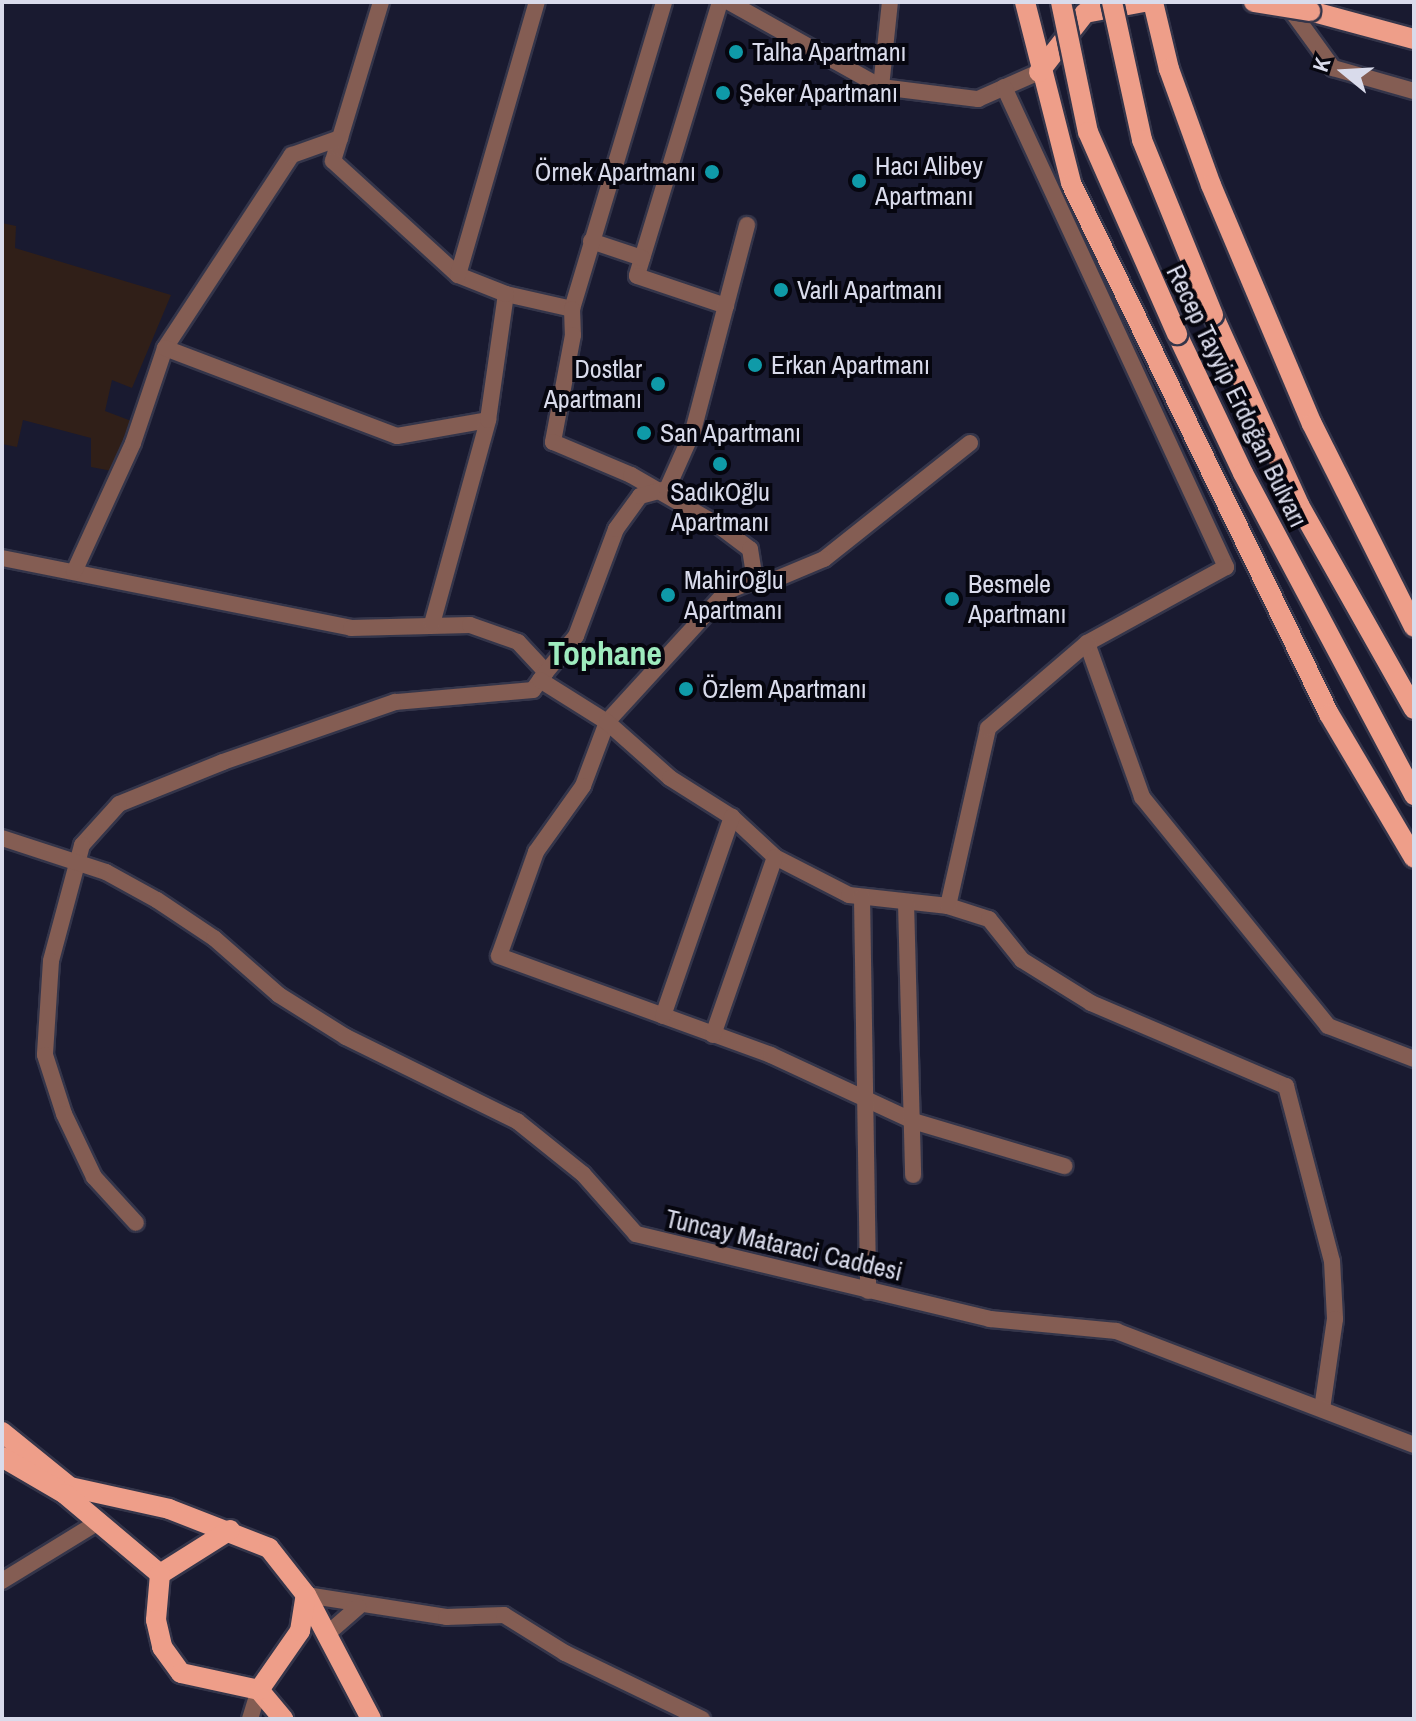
<!DOCTYPE html>
<meta charset="utf-8">
<style>
body{margin:0}
#map{position:relative;width:1416px;height:1721px;overflow:hidden;background:#191a30;font-family:"Archivo Narrow",sans-serif}
div>[style]{position:absolute}
.education>*{inset:0;background:#301f18}
.roads{filter:drop-shadow(2px 0 #34354a) drop-shadow(-2px 0 #34354a) drop-shadow(0 2px #34354a) drop-shadow(0 -2px #34354a)}
.minor>*{height:16px;margin:-8px;padding:0 8px;transform-origin:8px;border-radius:8px;background:#845d53}
.primary>*{height:20px;margin:-10px;padding:0 10px;transform-origin:10px;border-radius:10px;background:#ee9e89}
.bridges{filter:drop-shadow(2px 0 #34354a) drop-shadow(-2px 0 #34354a) drop-shadow(0 2px #34354a) drop-shadow(0 -2px #34354a)}
.primary-bridge>*{height:20px;margin:-10px;padding:0 10px;transform-origin:10px;border-radius:10px;background:#ee9e89}
.dots>*{width:22px;height:22px;translate:-50% -50%;box-sizing:border-box;border:4px solid #06060f;border-radius:50%}
span{translate:-50% -50%;white-space:nowrap;text-align:center;line-height:1.15;-webkit-text-stroke:8px #06060f;paint-order:stroke}
.poi-label{font-size:26px;color:#d9dbeb}
.left{translate:0 -50%;text-align:left}
.right{translate:-100% -50%;text-align:right}
.street-label{font-size:26px;color:#d9dbeb}
.district-label{font-size:34px;color:#9eebbe;font-weight:700}
.frame{position:absolute;inset:0;border:4px solid #d9dbeb;pointer-events:none}
.north{position:absolute;left:1304px;top:32px;width:80px;height:80px;-webkit-text-stroke:6px #06060f;paint-order:stroke;rotate:288deg;font-size:22px;font-weight:700;line-height:32px;text-align:center;color:#d9dbeb}
.north::after{content:'';display:block;margin:auto;width:28px;height:36px;background:#d9dbeb;clip-path:polygon(50% 0,100% 100%,50% 72%,0 100%)}
</style>
<div id="map">
<div class="education">
<i style="clip-path:polygon(2px 223px,16px 226px,15px 248px,171px 295px,132px 388px,112px 380px,105px 411px,134px 422px,117px 472px,91px 467px,91px 438px,23px 420px,17px 447px,2px 444px)"></i>
</div>
<div class="roads">
<div class="minor">
<i style="left:381px;top:2px;width:166px;rotate:106.8deg"></i>
<i style="left:333px;top:161px;width:169px;rotate:42.4deg"></i>
<i style="left:720px;top:2px;width:286px;rotate:106.9deg"></i>
<i style="left:637px;top:276px;width:94px;rotate:18.6deg"></i>
<i style="left:729px;top:2px;width:174px;rotate:29.2deg"></i>
<i style="left:881px;top:87px;width:98px;rotate:7.1deg"></i>
<i style="left:978px;top:99px;width:67px;rotate:-23.9deg"></i>
<i style="left:1285px;top:2px;width:82px;rotate:54deg"></i>
<i style="left:1333px;top:68px;width:84px;rotate:15.9deg"></i>
<i style="left:881px;top:87px;width:85px;rotate:-84deg"></i>
<i style="left:1004px;top:87px;width:529px;rotate:65.18deg"></i>
<i style="left:1226px;top:567px;width:158px;rotate:151.3deg"></i>
<i style="left:1087px;top:643px;width:164px;rotate:70.3deg"></i>
<i style="left:1142px;top:797px;width:295px;rotate:50.9deg"></i>
<i style="left:1328px;top:1026px;width:92px;rotate:21deg"></i>
<i style="left:591px;top:241px;width:54px;rotate:18.4deg"></i>
<i style="left:506px;top:294px;width:68px;rotate:12.8deg"></i>
<i style="left:572px;top:309px;width:320px;rotate:-73.3deg"></i>
<i style="left:572px;top:309px;width:26px;rotate:88deg"></i>
<i style="left:573px;top:335px;width:109px;rotate:100.6deg"></i>
<i style="left:553px;top:442px;width:85px;rotate:22.9deg"></i>
<i style="left:631px;top:475px;width:100px;rotate:29.9deg"></i>
<i style="left:718px;top:525px;width:40px;rotate:37deg"></i>
<i style="left:750px;top:549px;width:31px;rotate:81deg"></i>
<i style="left:165px;top:348px;width:231px;rotate:-56.7deg"></i>
<i style="left:292px;top:155px;width:51px;rotate:-19.5deg"></i>
<i style="left:970px;top:443px;width:186px;rotate:141.5deg"></i>
<i style="left:824px;top:559px;width:54px;rotate:157.2deg"></i>
<i style="left:774px;top:580px;width:19px;rotate:180deg"></i>
<i style="left:755px;top:580px;width:31px;rotate:158deg"></i>
<i style="left:726px;top:592px;width:176px;rotate:132.5deg"></i>
<i style="left:607px;top:722px;width:68px;rotate:110.6deg"></i>
<i style="left:583px;top:786px;width:81px;rotate:125.5deg"></i>
<i style="left:536px;top:852px;width:110px;rotate:109.6deg"></i>
<i style="left:499px;top:956px;width:289px;rotate:20deg"></i>
<i style="left:771px;top:1055px;width:157px;rotate:24.9deg"></i>
<i style="left:913px;top:1121px;width:158px;rotate:16.6deg"></i>
<i style="left:2px;top:558px;width:356px;rotate:11.3deg"></i>
<i style="left:351px;top:628px;width:119px;rotate:-1.4deg"></i>
<i style="left:470px;top:625px;width:51px;rotate:19.5deg"></i>
<i style="left:518px;top:642px;width:41px;rotate:47deg"></i>
<i style="left:546px;top:672px;width:22px;rotate:126deg"></i>
<i style="left:533px;top:690px;width:139px;rotate:175deg"></i>
<i style="left:395px;top:702px;width:182px;rotate:160.8deg"></i>
<i style="left:223px;top:762px;width:112px;rotate:158deg"></i>
<i style="left:119px;top:804px;width:55px;rotate:132.1deg"></i>
<i style="left:82px;top:845px;width:120px;rotate:105deg"></i>
<i style="left:51px;top:961px;width:94px;rotate:93.7deg"></i>
<i style="left:45px;top:1055px;width:62px;rotate:72.1deg"></i>
<i style="left:64px;top:1114px;width:70px;rotate:64.5deg"></i>
<i style="left:94px;top:1177px;width:62px;rotate:47.6deg"></i>
<i style="left:74px;top:572px;width:142px;rotate:-65.4deg"></i>
<i style="left:133px;top:443px;width:100px;rotate:-71.4deg"></i>
<i style="left:165px;top:348px;width:248px;rotate:20.8deg"></i>
<i style="left:397px;top:436px;width:92px;rotate:-10deg"></i>
<i style="left:432px;top:624px;width:212px;rotate:-74.6deg"></i>
<i style="left:488px;top:420px;width:127px;rotate:-81.9deg"></i>
<i style="left:506px;top:294px;width:52px;rotate:-158.4deg"></i>
<i style="left:458px;top:275px;width:284px;rotate:-73.9deg"></i>
<i style="left:546px;top:672px;width:47px;rotate:-50.2deg"></i>
<i style="left:576px;top:636px;width:114px;rotate:-69.5deg"></i>
<i style="left:616px;top:529px;width:41px;rotate:-54deg"></i>
<i style="left:640px;top:496px;width:28px;rotate:-15deg"></i>
<i style="left:667px;top:489px;width:64px;rotate:-65.9deg"></i>
<i style="left:693px;top:431px;width:213px;rotate:-75.3deg"></i>
<i style="left:540px;top:680px;width:79px;rotate:32.1deg"></i>
<i style="left:607px;top:722px;width:84px;rotate:41.6deg"></i>
<i style="left:670px;top:778px;width:73px;rotate:32.2deg"></i>
<i style="left:732px;top:817px;width:59px;rotate:42.9deg"></i>
<i style="left:775px;top:857px;width:83px;rotate:27.2deg"></i>
<i style="left:849px;top:895px;width:100px;rotate:6.3deg"></i>
<i style="left:948px;top:906px;width:43px;rotate:17.6deg"></i>
<i style="left:989px;top:919px;width:53px;rotate:51.2deg"></i>
<i style="left:1022px;top:960px;width:81px;rotate:31.9deg"></i>
<i style="left:1091px;top:1003px;width:212px;rotate:23.1deg"></i>
<i style="left:1286px;top:1086px;width:181px;rotate:75.3deg"></i>
<i style="left:1332px;top:1261px;width:58px;rotate:87deg"></i>
<i style="left:1335px;top:1319px;width:91px;rotate:98.2deg"></i>
<i style="left:2px;top:838px;width:109px;rotate:18.1deg"></i>
<i style="left:106px;top:872px;width:58px;rotate:28.8deg"></i>
<i style="left:157px;top:900px;width:69px;rotate:33.7deg"></i>
<i style="left:214px;top:938px;width:86px;rotate:41.2deg"></i>
<i style="left:279px;top:995px;width:79px;rotate:32.1deg"></i>
<i style="left:346px;top:1037px;width:191px;rotate:26.2deg"></i>
<i style="left:517px;top:1121px;width:85px;rotate:38.8deg"></i>
<i style="left:583px;top:1174px;width:80px;rotate:48.5deg"></i>
<i style="left:636px;top:1234px;width:364px;rotate:13.5deg"></i>
<i style="left:990px;top:1319px;width:127px;rotate:5.4deg"></i>
<i style="left:1116px;top:1331px;width:319px;rotate:20.9deg"></i>
<i style="left:862px;top:897px;width:394px;rotate:89.1deg"></i>
<i style="left:906px;top:902px;width:273px;rotate:88.5deg"></i>
<i style="left:948px;top:906px;width:182px;rotate:-77.3deg"></i>
<i style="left:988px;top:728px;width:130px;rotate:-40.6deg"></i>
<i style="left:663px;top:1016px;width:211px;rotate:-70.9deg"></i>
<i style="left:713px;top:1035px;width:188px;rotate:-70.8deg"></i>
<i style="left:2px;top:1581px;width:115px;rotate:-31.5deg"></i>
<i style="left:306px;top:1595px;width:142px;rotate:8.9deg"></i>
<i style="left:446px;top:1617px;width:58px;rotate:-2deg"></i>
<i style="left:504px;top:1615px;width:72px;rotate:31.9deg"></i>
<i style="left:565px;top:1653px;width:152px;rotate:25.7deg"></i>
<i style="left:326px;top:1635px;width:43px;rotate:-41.2deg"></i>
<i style="left:250px;top:1719px;width:30px;rotate:-73deg"></i>
</div>
<div class="primary">
<i style="left:1025px;top:2px;width:187px;rotate:75.7deg"></i>
<i style="left:1071px;top:183px;width:590px;rotate:64.09deg"></i>
<i style="left:1329px;top:714px;width:167px;rotate:59.4deg"></i>
<i style="left:1153px;top:2px;width:69px;rotate:76.6deg"></i>
<i style="left:1169px;top:69px;width:123px;rotate:70.1deg"></i>
<i style="left:1211px;top:185px;width:259px;rotate:67.1deg"></i>
<i style="left:1312px;top:424px;width:227px;rotate:63.3deg"></i>
<i style="left:1310px;top:11px;width:108px;rotate:15.1deg"></i>
<i style="left:1039px;top:72px;width:75px;rotate:-52.1deg"></i>
<i style="left:1085px;top:13px;width:60px;rotate:-10.6deg"></i>
<i style="left:1213px;top:315px;width:209px;rotate:65.6deg"></i>
<i style="left:1299px;top:505px;width:234px;rotate:60.6deg"></i>
<i style="left:1177px;top:334px;width:154px;rotate:64.6deg"></i>
<i style="left:1243px;top:473px;width:365px;rotate:62deg"></i>
<i style="left:2px;top:1432px;width:87px;rotate:39deg"></i>
<i style="left:70px;top:1487px;width:101px;rotate:12.5deg"></i>
<i style="left:169px;top:1509px;width:107px;rotate:21.3deg"></i>
<i style="left:269px;top:1548px;width:60px;rotate:51.8deg"></i>
<i style="left:306px;top:1595px;width:140px;rotate:62.3deg"></i>
<i style="left:2px;top:1457px;width:73px;rotate:30.4deg"></i>
<i style="left:65px;top:1494px;width:124px;rotate:40.1deg"></i>
<i style="left:230px;top:1530px;width:83px;rotate:147.8deg"></i>
<i style="left:160px;top:1574px;width:46px;rotate:95deg"></i>
<i style="left:156px;top:1620px;width:28px;rotate:77deg"></i>
<i style="left:162px;top:1647px;width:32px;rotate:54deg"></i>
<i style="left:181px;top:1673px;width:80px;rotate:12.3deg"></i>
<i style="left:259px;top:1690px;width:38px;rotate:50deg"></i>
<i style="left:259px;top:1690px;width:72px;rotate:-55.2deg"></i>
<i style="left:300px;top:1631px;width:36px;rotate:-81deg"></i>
</div>
</div>
<div class="bridges">
<div class="primary-bridge">
<i style="left:1061px;top:2px;width:133px;rotate:78.3deg"></i>
<i style="left:1088px;top:132px;width:221px;rotate:66.2deg"></i>
<i style="left:1112px;top:2px;width:141px;rotate:77.7deg"></i>
<i style="left:1142px;top:140px;width:189px;rotate:67.9deg"></i>
<i style="left:1254px;top:2px;width:57px;rotate:9.1deg"></i>
</div>
</div>
<div class="dots">
<i style="left:736px;top:52px;background:#0f9aa8"></i>
<i style="left:723px;top:93px;background:#0f9aa8"></i>
<i style="left:712px;top:172px;background:#0f9aa8"></i>
<i style="left:859px;top:181px;background:#0f9aa8"></i>
<i style="left:781px;top:290px;background:#0f9aa8"></i>
<i style="left:755px;top:365px;background:#0f9aa8"></i>
<i style="left:658px;top:384px;background:#0f9aa8"></i>
<i style="left:644px;top:433px;background:#0f9aa8"></i>
<i style="left:720px;top:464px;background:#0f9aa8"></i>
<i style="left:668px;top:595px;background:#0f9aa8"></i>
<i style="left:952px;top:599px;background:#0f9aa8"></i>
<i style="left:686px;top:689px;background:#0f9aa8"></i>
</div>
<div class="poi-label">
<span class="left" style="left:752px;top:52px">Talha Apartmanı</span>
<span class="left" style="left:739px;top:93px">Şeker Apartmanı</span>
<span class="left" style="left:875px;top:181px">Hacı Alibey<br>Apartmanı</span>
<span class="right" style="left:696px;top:172px">Örnek Apartmanı</span>
<span class="left" style="left:797px;top:290px">Varlı Apartmanı</span>
<span class="left" style="left:771px;top:365px">Erkan Apartmanı</span>
<span class="right" style="left:642px;top:384px">Dostlar<br>Apartmanı</span>
<span class="left" style="left:660px;top:433px">San Apartmanı</span>
<span style="left:720px;top:507px">SadıkOğlu<br>Apartmanı</span>
<span class="left" style="left:684px;top:595px">MahirOğlu<br>Apartmanı</span>
<span class="left" style="left:968px;top:599px">Besmele<br>Apartmanı</span>
<span class="left" style="left:702px;top:689px">Özlem Apartmanı</span>
</div>
<div class="street-label">
<span style="left:1237px;top:396px;rotate:64deg">Recep Tayyip Erdoğan Bulvarı</span>
<span style="left:784px;top:1245px;rotate:13deg">Tuncay Mataraci Caddesi</span>
</div>
<div class="district-label">
<span style="left:605px;top:654px">Tophane</span>
</div>
<div class="frame"></div>
<div class="north">K</div>
</div>
